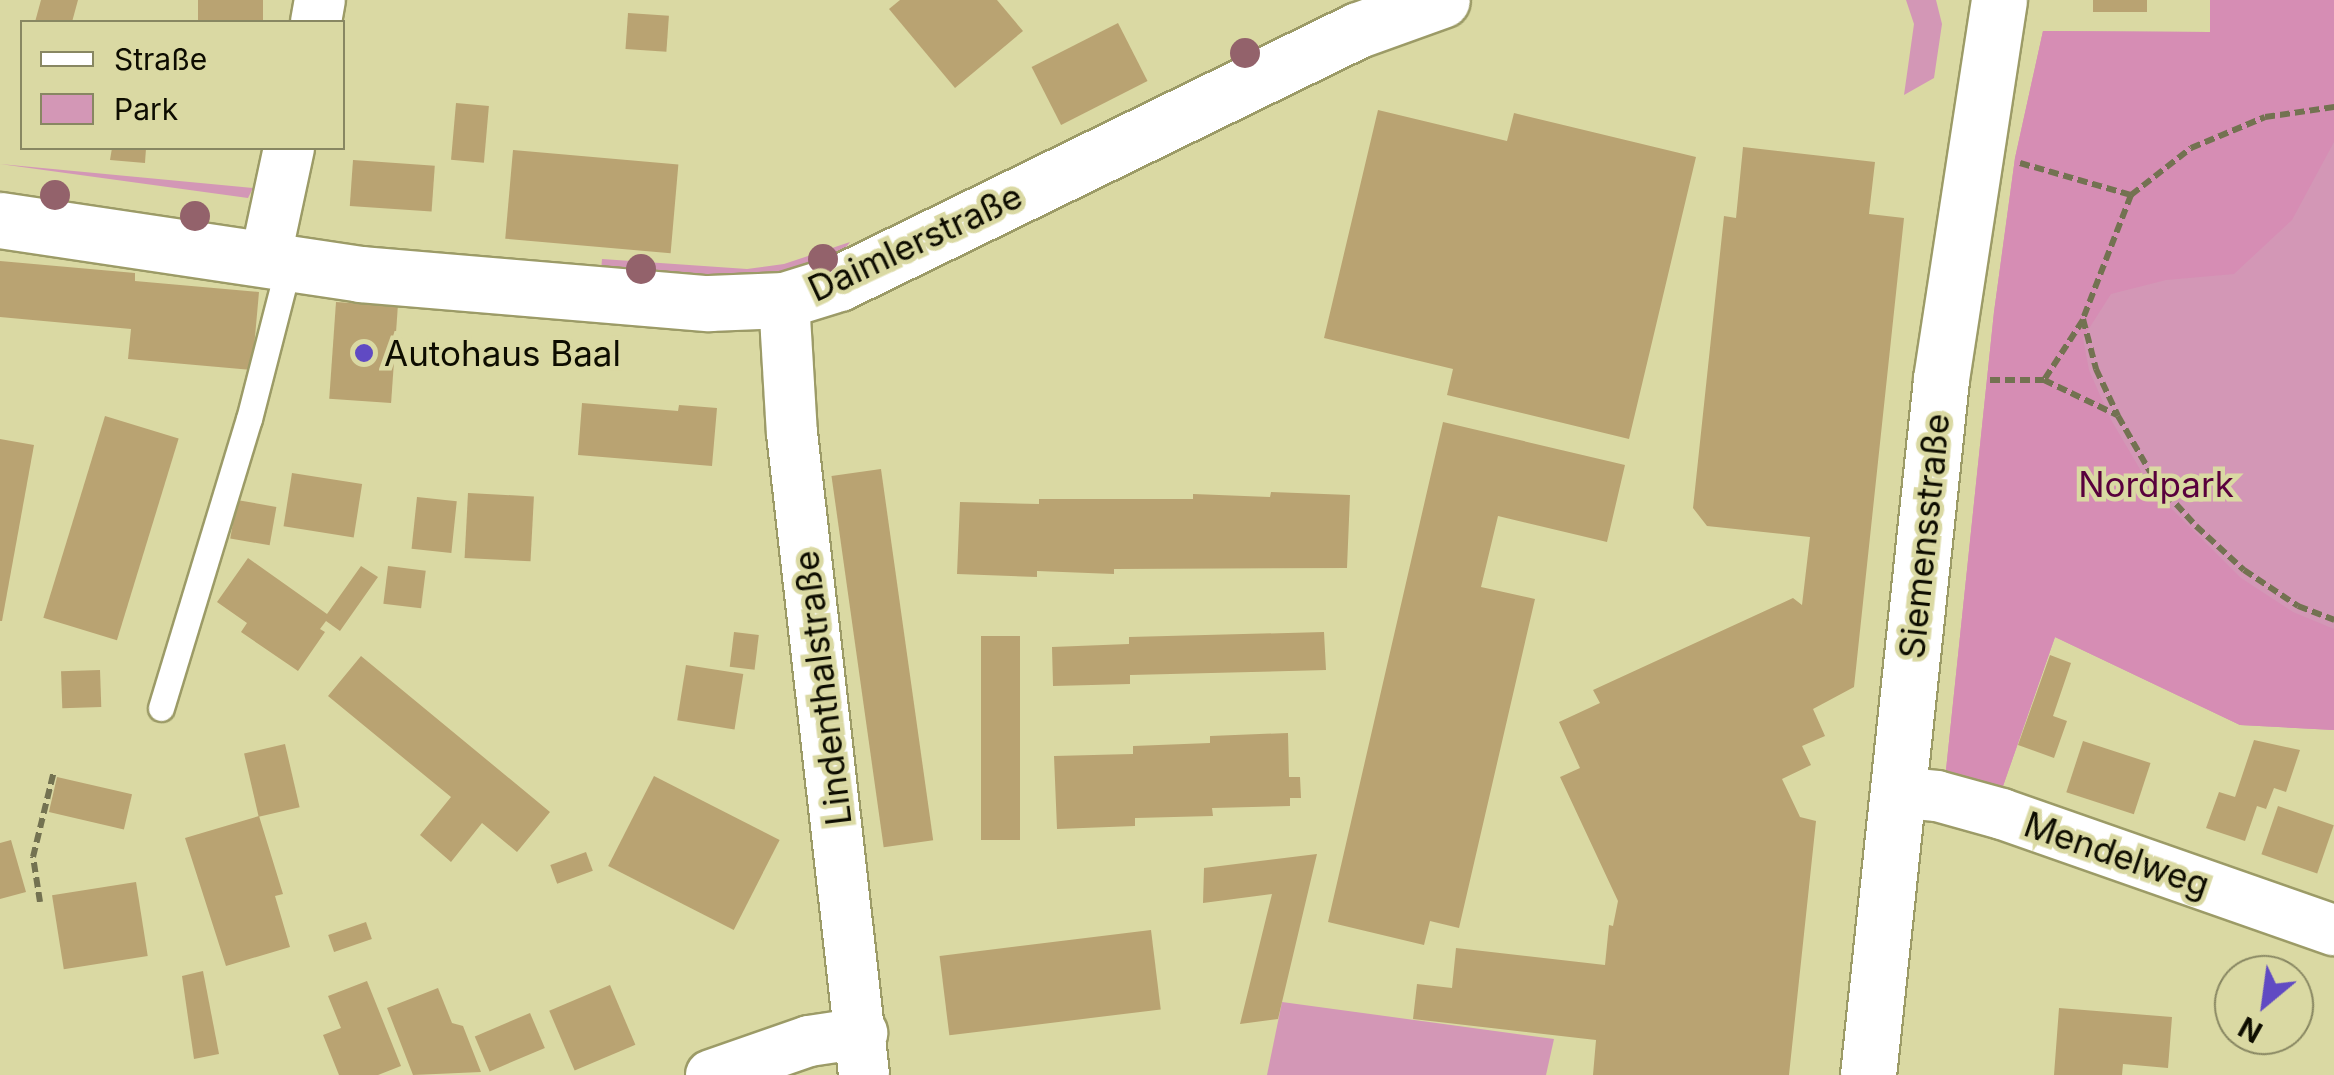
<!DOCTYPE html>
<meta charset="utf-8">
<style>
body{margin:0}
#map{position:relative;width:2334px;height:1075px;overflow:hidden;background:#dad9a3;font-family:Inter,sans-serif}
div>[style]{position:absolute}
.green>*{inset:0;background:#d397b6}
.forest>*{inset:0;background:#d68db4}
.building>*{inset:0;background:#b9a372;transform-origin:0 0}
.path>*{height:6px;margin-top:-3px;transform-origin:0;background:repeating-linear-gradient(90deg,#737251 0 10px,transparent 0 15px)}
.roads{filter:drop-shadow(2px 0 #9c9b67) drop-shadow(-2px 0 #9c9b67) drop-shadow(0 2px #9c9b67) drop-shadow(0 -2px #9c9b67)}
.service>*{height:25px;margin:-12.5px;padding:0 12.5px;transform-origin:12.5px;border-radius:12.5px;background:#fff}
.minor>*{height:50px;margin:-25px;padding:0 25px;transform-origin:25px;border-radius:25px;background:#fff}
.tertiary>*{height:55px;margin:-27.5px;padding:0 27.5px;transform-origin:27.5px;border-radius:27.5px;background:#fff}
.trees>*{width:30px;height:30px;margin:-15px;border-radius:50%;background:#93626b}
.dots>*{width:28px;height:28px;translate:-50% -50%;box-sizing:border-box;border:5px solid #dad9a3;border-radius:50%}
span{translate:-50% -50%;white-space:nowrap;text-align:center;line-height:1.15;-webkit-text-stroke:9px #dad9a3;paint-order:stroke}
.street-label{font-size:35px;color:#0d0c00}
.poi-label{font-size:35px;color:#0d0c00}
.left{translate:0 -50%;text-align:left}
.park-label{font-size:35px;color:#59003d}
.legend{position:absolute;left:20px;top:20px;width:325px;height:130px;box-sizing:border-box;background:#dad9a3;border:2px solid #888762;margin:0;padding:12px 18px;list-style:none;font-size:30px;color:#0d0c00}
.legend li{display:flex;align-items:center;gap:20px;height:50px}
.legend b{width:50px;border:2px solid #888762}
.north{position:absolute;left:2214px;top:955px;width:100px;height:100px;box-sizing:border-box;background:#dad9a3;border:2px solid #888762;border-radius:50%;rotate:209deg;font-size:28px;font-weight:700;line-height:40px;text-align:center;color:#0d0c00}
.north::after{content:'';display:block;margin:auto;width:35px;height:45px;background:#604ac3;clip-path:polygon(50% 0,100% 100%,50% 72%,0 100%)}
</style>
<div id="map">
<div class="green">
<i style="clip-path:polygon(1906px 0,1936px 0,1942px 24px,1934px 78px,1904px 95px,1914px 24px)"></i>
<i style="clip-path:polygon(2210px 0,2334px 0,2334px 730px,2240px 725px,2055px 637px,2002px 789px,1946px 770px,1994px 312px,2015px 158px,2043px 31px,2210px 32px)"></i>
<i style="clip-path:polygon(0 164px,253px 188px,248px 198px)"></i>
<i style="clip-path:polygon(850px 242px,837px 259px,747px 281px,601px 271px,602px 259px,747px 269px,784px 264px)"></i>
<i style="clip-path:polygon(1282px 1002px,1554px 1039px,1546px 1075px,1267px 1075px)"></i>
</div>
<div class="forest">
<i style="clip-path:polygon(2210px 0,2334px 0,2334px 142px,2292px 220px,2234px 274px,2166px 280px,2111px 294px,2083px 338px,2089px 370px,2110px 418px,2151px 488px,2241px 578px,2293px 612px,2334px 629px,2334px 730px,2240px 725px,2055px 637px,2002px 789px,1946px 770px,1994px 312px,2015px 158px,2043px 31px,2210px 32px)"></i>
</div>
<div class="building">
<i style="clip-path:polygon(41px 0,78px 0,72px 22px,35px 22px)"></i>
<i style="left:198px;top:0;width:65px;height:22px"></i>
<i style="clip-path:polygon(900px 0,997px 0,1023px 31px,955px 88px,889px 9px)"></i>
<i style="left:2093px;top:0;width:54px;height:12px"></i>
<i style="left:628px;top:13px;width:41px;height:36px;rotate:4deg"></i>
<i style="left:1118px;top:23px;width:65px;height:97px;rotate:63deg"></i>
<i style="left:456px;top:103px;width:33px;height:57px;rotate:5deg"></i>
<i style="clip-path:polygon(1378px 110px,1507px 141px,1514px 113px,1696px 157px,1629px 439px,1447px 395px,1453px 369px,1324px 338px)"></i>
<i style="clip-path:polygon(1743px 147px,1875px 162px,1869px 214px,1904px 218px,1854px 687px,1813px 709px,1825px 736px,1802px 746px,1811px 765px,1782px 779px,1800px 817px,1816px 821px,1789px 1075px,1593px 1075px,1596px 1040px,1413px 1019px,1417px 984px,1452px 988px,1456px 948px,1605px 965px,1609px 925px,1613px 926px,1618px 901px,1560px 777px,1580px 768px,1559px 722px,1600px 703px,1593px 690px,1793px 598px,1802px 605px,1810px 537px,1707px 526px,1693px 508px,1724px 216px,1736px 218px)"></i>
<i style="clip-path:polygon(112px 148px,146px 148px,145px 163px,110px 160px)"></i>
<i style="left:513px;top:150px;width:166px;height:89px;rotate:5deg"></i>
<i style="left:353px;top:160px;width:82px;height:46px;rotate:4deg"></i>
<i style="clip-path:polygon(0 261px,135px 273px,135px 281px,259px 292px,252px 370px,128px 359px,131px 329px,0 317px)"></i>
<i style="left:336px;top:302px;width:62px;height:97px;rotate:4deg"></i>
<i style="clip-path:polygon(582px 403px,678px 411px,679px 405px,717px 408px,712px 466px,578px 455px)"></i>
<i style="left:105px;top:416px;width:77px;height:211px;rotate:17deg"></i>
<i style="clip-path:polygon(1443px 422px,1625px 465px,1607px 542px,1498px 516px,1481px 587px,1535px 599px,1459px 928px,1430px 921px,1424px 945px,1328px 922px)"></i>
<i style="clip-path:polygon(0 439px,34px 445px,2px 621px,0 621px)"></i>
<i style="left:881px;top:469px;width:375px;height:50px;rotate:82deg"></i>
<i style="left:292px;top:473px;width:71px;height:54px;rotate:9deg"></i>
<i style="clip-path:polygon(1271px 492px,1350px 495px,1347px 568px,1114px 569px,1114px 574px,1037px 571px,1037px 577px,957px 574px,960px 502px,1039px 504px,1039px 499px,1193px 499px,1193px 494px,1270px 497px)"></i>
<i style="left:468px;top:493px;width:66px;height:65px;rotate:3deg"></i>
<i style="left:417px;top:497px;width:40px;height:52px;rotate:6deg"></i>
<i style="left:237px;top:500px;width:40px;height:39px;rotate:10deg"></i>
<i style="clip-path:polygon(248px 558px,327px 614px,361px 566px,378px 577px,340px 631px,326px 621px,320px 629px,325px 632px,298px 671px,241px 632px,247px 623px,217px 602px)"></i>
<i style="left:388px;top:566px;width:38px;height:38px;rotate:7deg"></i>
<i style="left:734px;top:632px;width:25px;height:35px;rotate:7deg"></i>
<i style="clip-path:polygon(1324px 632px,1326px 670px,1130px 675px,1130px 684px,1053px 686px,1052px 647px,1129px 644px,1129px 637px)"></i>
<i style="left:981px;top:636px;width:39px;height:204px"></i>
<i style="clip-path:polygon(2050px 655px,2071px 663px,2053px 716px,2067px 721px,2054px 758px,2018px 745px)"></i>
<i style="clip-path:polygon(361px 656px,550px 812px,517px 852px,482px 823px,451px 862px,420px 835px,451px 797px,328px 696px)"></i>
<i style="left:686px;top:665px;width:58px;height:56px;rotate:9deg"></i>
<i style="left:100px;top:670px;width:37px;height:39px;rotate:88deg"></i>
<i style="clip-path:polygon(1288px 733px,1289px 777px,1300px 777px,1301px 798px,1290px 798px,1290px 806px,1212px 808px,1213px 816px,1135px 818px,1135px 826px,1057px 829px,1054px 756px,1133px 754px,1133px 746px,1210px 743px,1210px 736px)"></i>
<i style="clip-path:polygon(2254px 740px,2300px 750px,2286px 792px,2274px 788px,2266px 809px,2257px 806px,2245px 841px,2206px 828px,2219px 792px,2235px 797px)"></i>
<i style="left:2083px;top:741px;width:71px;height:54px;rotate:18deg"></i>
<i style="left:285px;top:744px;width:65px;height:42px;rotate:77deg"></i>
<i style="left:654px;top:776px;width:141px;height:101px;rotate:27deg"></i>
<i style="left:57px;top:777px;width:77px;height:36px;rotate:13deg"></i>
<i style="left:2278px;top:806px;width:59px;height:51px;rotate:19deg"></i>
<i style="clip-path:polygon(259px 816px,283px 894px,275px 896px,290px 947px,226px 966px,185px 838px)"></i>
<i style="clip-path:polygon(11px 840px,26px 892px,0 899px,0 843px)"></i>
<i style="left:586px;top:852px;width:20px;height:38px;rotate:70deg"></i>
<i style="clip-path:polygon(1317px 854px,1278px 1019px,1240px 1024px,1272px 894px,1203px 903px,1204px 868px)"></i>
<i style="left:136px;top:882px;width:75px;height:85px;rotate:81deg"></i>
<i style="left:366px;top:922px;width:18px;height:40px;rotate:71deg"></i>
<i style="left:1151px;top:930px;width:80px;height:213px;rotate:83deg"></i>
<i style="clip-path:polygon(203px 971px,219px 1054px,194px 1059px,182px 976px)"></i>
<i style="clip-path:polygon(367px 981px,401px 1066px,378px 1075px,339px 1075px,323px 1035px,341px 1028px,328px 996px)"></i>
<i style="left:610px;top:985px;width:65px;height:66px;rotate:67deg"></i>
<i style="clip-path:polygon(438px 988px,452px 1023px,463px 1026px,481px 1072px,413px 1075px,387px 1008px)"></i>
<i style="clip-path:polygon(2059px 1008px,2172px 1017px,2168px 1068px,2123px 1064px,2122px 1075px,2054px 1075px)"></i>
<i style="left:530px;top:1013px;width:38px;height:60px;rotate:67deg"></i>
</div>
<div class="path">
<i style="left:2020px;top:163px;width:116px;rotate:16.1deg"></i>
<i style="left:2131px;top:195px;width:76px;rotate:-38.1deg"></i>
<i style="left:2191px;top:148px;width:80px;rotate:-22.7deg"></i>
<i style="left:2265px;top:117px;width:70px;rotate:-8.2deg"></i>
<i style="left:2131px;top:195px;width:133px;rotate:111.2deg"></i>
<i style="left:2083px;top:319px;width:52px;rotate:75.4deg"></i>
<i style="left:2096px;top:369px;width:52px;rotate:64.9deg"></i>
<i style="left:2118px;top:416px;width:76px;rotate:60.1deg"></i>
<i style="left:2156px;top:482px;width:59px;rotate:47.7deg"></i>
<i style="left:2196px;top:526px;width:65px;rotate:42.5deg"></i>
<i style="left:2244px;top:570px;width:65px;rotate:33.7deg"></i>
<i style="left:2298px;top:606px;width:39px;rotate:21deg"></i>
<i style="left:2083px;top:320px;width:72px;rotate:123deg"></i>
<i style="left:2044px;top:380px;width:81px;rotate:25.6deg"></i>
<i style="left:1990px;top:380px;width:54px"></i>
<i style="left:40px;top:902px;width:46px;rotate:-98.8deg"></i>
<i style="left:33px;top:857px;width:89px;rotate:-76.3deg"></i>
</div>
<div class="roads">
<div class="service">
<i style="left:161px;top:708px;width:302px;rotate:-73.1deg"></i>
<i style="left:249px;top:419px;width:161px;rotate:-75.6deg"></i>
</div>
<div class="minor">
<i style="left:316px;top:22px;width:22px;rotate:-80deg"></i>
<i style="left:265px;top:260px;width:115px;rotate:-77.9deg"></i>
<i style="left:784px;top:300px;width:133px;rotate:86.6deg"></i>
<i style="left:792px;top:433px;width:646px;rotate:83.6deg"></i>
<i style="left:1896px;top:792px;width:41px;rotate:5.6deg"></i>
<i style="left:1937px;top:796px;width:67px;rotate:15.5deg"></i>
<i style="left:2002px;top:814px;width:352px;rotate:19.3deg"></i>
<i style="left:711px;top:1075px;width:104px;rotate:-19.1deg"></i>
<i style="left:809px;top:1041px;width:54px;rotate:-8.6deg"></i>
</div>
<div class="tertiary">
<i style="left:0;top:220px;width:364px;rotate:8.5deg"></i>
<i style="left:360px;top:274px;width:350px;rotate:4.8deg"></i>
<i style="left:709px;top:303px;width:75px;rotate:-2.3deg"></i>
<i style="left:784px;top:300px;width:58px;rotate:-17.2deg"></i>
<i style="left:839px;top:283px;width:577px;rotate:-25.99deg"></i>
<i style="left:1358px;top:30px;width:89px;rotate:-19.7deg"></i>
<i style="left:1868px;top:1075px;width:700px;rotate:-84.01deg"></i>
<i style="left:1941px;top:379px;width:383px;rotate:-81.3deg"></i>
</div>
</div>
<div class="trees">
<i style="left:1245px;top:53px"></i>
<i style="left:55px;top:195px"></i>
<i style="left:195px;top:216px"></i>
<i style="left:823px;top:259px"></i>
<i style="left:641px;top:269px"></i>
</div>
<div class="dots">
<i style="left:364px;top:353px;background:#604ac3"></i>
</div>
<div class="street-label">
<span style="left:915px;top:242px;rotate:-25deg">Daimlerstraße</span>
<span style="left:1924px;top:536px;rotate:-84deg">Siemensstraße</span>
<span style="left:822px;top:688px;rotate:-97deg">Lindenthalstraße</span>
<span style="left:2117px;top:854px;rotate:19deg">Mendelweg</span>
</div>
<div class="poi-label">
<span class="left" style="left:384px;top:353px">Autohaus Baal</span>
</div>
<div class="park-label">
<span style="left:2156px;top:484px">Nordpark</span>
</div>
<ul class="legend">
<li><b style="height:12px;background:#fff"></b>Straße</li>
<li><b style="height:28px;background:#d397b6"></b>Park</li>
</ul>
<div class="north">N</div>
</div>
